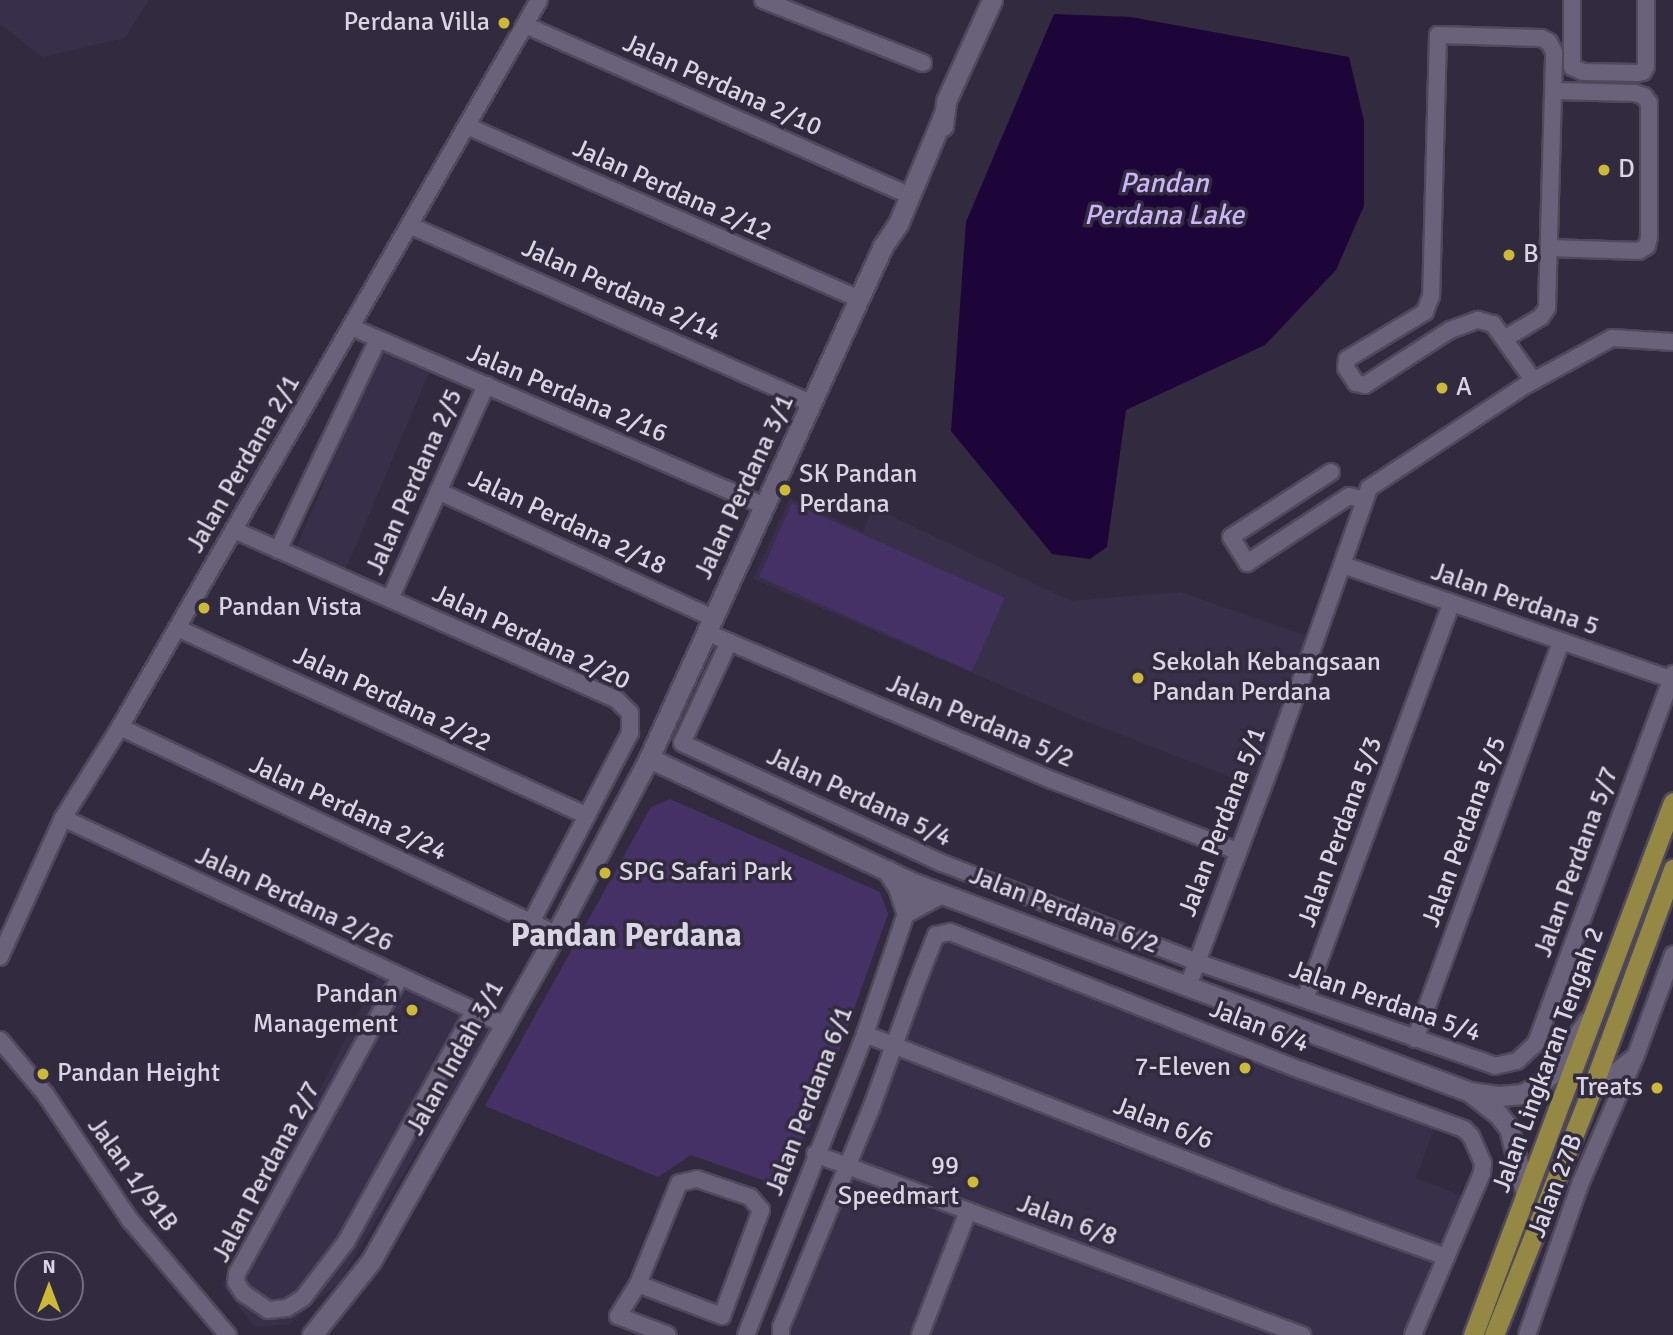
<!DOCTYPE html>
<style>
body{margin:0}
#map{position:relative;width:1673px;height:1335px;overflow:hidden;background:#322b3f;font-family:Signika,sans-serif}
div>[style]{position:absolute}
.built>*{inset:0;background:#382f4a;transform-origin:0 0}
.green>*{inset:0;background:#463167;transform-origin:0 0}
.water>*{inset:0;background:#1e0539}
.roads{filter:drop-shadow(2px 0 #4f495b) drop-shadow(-2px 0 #4f495b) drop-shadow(0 2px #4f495b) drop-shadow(0 -2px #4f495b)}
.minor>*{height:16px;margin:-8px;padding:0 8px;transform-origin:8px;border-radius:8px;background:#6a627a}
.tertiary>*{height:19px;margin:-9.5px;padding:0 9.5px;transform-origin:9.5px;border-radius:9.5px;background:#6a627a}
.trunk>*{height:19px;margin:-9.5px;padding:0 9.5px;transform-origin:9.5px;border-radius:9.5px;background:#948844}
.dots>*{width:19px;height:19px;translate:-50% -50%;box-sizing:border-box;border:4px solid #322b3f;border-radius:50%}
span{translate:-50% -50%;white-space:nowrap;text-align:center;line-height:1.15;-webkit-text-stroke:7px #322b3f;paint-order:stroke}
.poi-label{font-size:26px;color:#d9d5e3}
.right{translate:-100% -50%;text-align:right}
.left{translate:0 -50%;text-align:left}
.street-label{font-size:26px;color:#d9d5e3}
.water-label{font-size:28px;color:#cbb4f9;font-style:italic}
.district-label{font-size:33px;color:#d9d5e3;font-weight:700}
.north{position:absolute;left:14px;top:1251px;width:70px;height:70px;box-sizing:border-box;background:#322b3f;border:2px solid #756f81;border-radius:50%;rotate:0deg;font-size:19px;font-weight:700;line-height:28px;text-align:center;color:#d9d5e3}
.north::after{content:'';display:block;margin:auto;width:24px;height:32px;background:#ccb938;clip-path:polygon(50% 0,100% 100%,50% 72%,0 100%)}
</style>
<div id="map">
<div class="built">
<i style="clip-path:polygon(0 0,149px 0,125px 38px,42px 57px,0 24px)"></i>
<i style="left:381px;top:348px;width:54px;height:221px;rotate:23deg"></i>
<i style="clip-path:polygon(790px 498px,863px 532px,872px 507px,1071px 601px,1181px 592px,1307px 636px,1254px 786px,1080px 719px,753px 579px)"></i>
<i style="clip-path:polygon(949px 937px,1436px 1123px,1416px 1178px,1465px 1197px,1410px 1335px,786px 1335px,940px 939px)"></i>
<i style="clip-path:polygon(378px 974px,491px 1028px,340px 1281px,290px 1324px,255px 1327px,222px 1285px)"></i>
</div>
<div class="green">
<i style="left:792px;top:503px;width:233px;height:81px;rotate:24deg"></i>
<i style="clip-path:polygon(670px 799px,880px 892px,888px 914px,822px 1099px,783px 1187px,691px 1155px,658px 1177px,485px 1106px,651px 807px)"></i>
</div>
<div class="water">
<i style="clip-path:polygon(1054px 14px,1131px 17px,1349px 57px,1364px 121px,1364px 206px,1336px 270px,1265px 345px,1126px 410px,1107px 547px,1090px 559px,1052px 554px,951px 431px,966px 222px)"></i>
</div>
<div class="roads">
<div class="minor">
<i style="left:763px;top:0;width:172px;rotate:21.5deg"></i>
<i style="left:1572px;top:0;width:67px;rotate:90deg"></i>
<i style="left:1572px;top:67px;width:12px;rotate:24deg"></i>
<i style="left:1583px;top:72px;width:54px;rotate:1.1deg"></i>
<i style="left:1637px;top:73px;width:6px;rotate:-9deg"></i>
<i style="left:1643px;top:72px;width:7px;rotate:-63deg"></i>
<i style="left:1646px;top:66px;width:66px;rotate:-90deg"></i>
<i style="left:525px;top:25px;width:410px;rotate:23.9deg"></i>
<i style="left:467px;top:126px;width:428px;rotate:23.8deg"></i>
<i style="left:409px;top:225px;width:442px;rotate:23.9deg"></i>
<i style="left:1550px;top:248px;width:89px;rotate:1.9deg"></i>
<i style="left:1639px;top:251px;width:9px;rotate:-32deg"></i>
<i style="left:1647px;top:246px;width:9px;rotate:-77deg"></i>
<i style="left:1649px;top:237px;width:134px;rotate:-90deg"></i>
<i style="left:1649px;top:103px;width:9px;rotate:-126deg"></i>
<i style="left:1644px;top:96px;width:9px;rotate:-162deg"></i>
<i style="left:1635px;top:93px;width:80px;rotate:-178.6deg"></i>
<i style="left:351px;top:327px;width:450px;rotate:23.4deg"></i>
<i style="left:1504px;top:339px;width:43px;rotate:-30.7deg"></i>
<i style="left:1541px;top:317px;width:11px;rotate:-56deg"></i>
<i style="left:1547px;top:308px;width:256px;rotate:-88.4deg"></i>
<i style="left:1554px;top:52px;width:11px;rotate:-117deg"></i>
<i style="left:1549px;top:42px;width:9px;rotate:-153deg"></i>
<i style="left:1541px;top:38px;width:103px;rotate:-178.3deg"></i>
<i style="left:1438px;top:35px;width:261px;rotate:91.5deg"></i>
<i style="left:1431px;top:296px;width:17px;rotate:111deg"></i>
<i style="left:1425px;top:312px;width:91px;rotate:148.9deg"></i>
<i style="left:1347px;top:359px;width:9px;rotate:96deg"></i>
<i style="left:1346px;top:368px;width:18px;rotate:56deg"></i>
<i style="left:1356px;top:383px;width:9px;rotate:13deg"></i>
<i style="left:1365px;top:385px;width:101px;rotate:-32.9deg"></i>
<i style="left:1450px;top:330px;width:30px;rotate:-20deg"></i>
<i style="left:1478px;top:320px;width:16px;rotate:15deg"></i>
<i style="left:1493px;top:324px;width:70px;rotate:54.3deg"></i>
<i style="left:1331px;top:472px;width:119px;rotate:147deg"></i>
<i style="left:1231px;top:537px;width:31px;rotate:58deg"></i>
<i style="left:1247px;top:563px;width:122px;rotate:-33.3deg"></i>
<i style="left:1349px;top:496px;width:16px;rotate:14deg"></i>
<i style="left:438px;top:491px;width:303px;rotate:24.8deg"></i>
<i style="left:234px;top:530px;width:418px;rotate:23.9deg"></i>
<i style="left:616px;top:699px;width:20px;rotate:45deg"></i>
<i style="left:630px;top:713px;width:20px;rotate:90deg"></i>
<i style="left:630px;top:733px;width:213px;rotate:117.6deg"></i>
<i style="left:278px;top:550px;width:233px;rotate:-64.6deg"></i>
<i style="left:1343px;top:565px;width:347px;rotate:19.2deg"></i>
<i style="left:390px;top:599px;width:235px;rotate:-65.8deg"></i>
<i style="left:177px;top:628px;width:451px;rotate:24.6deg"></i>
<i style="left:706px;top:632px;width:376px;rotate:23.2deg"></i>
<i style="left:1052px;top:780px;width:198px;rotate:21deg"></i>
<i style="left:729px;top:642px;width:111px;rotate:115deg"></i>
<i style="left:682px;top:743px;width:286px;rotate:24.8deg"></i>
<i style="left:942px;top:863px;width:274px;rotate:21.2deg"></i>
<i style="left:1197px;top:962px;width:316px;rotate:19.2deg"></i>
<i style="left:1495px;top:1066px;width:23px;rotate:-13deg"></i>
<i style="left:1517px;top:1061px;width:26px;rotate:-43deg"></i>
<i style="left:1536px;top:1043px;width:394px;rotate:-69.6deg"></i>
<i style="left:120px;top:727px;width:483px;rotate:25.4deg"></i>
<i style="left:63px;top:818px;width:488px;rotate:25.1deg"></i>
<i style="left:0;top:957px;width:153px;rotate:-65.6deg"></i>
<i style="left:63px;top:818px;width:107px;rotate:-57.9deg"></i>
<i style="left:120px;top:727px;width:839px;rotate:-60.04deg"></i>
<i style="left:400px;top:977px;width:338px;rotate:118.8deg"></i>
<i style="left:237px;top:1273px;width:9px;rotate:96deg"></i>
<i style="left:236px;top:1282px;width:13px;rotate:58deg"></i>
<i style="left:243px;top:1293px;width:30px;rotate:34deg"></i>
<i style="left:268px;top:1310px;width:19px;rotate:-6deg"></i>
<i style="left:287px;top:1308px;width:19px;rotate:-32deg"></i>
<i style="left:303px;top:1298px;width:71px;rotate:-52.5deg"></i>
<i style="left:346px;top:1242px;width:264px;rotate:-61deg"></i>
<i style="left:1188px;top:986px;width:248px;rotate:-69.4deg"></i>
<i style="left:1275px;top:754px;width:282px;rotate:-70.5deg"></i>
<i style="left:1369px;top:488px;width:188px;rotate:-33.3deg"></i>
<i style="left:1526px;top:385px;width:98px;rotate:-28.7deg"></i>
<i style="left:1612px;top:338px;width:61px;rotate:3.8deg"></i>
<i style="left:1305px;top:999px;width:421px;rotate:-69.7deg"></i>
<i style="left:865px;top:1034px;width:440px;rotate:21.4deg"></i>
<i style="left:1275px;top:1195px;width:182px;rotate:19.9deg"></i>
<i style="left:1415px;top:1039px;width:423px;rotate:-69.8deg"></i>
<i style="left:0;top:1040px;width:72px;rotate:50.1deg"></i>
<i style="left:46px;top:1095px;width:151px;rotate:56.1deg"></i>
<i style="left:130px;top:1220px;width:151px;rotate:49.6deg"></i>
<i style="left:1591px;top:1091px;width:55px;rotate:-38.3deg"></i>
<i style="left:815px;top:1154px;width:520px;rotate:20.39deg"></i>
<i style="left:638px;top:1284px;width:90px;rotate:20.9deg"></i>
<i style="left:722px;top:1316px;width:113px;rotate:-69.8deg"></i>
<i style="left:761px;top:1210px;width:17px;rotate:-130deg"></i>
<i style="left:750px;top:1197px;width:56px;rotate:-161.2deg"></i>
<i style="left:697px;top:1179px;width:18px;rotate:167deg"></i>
<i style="left:679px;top:1183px;width:109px;rotate:112.1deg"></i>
<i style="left:638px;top:1284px;width:38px;rotate:122deg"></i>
<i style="left:618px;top:1316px;width:53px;rotate:20.8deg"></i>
<i style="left:746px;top:1335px;width:324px;rotate:-68.4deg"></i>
<i style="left:865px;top:1034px;width:158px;rotate:-71.2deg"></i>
<i style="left:781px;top:1335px;width:8px;rotate:-90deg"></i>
<i style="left:781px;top:1327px;width:239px;rotate:-67.6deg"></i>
<i style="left:872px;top:1106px;width:129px;rotate:-70deg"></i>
<i style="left:916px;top:985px;width:54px;rotate:-68.2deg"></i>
<i style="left:936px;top:935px;width:14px;rotate:-12deg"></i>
<i style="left:950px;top:932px;width:377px;rotate:21.5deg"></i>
<i style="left:1301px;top:1070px;width:173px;rotate:19.9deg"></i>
<i style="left:1464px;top:1129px;width:10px;rotate:45deg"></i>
<i style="left:1471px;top:1136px;width:30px;rotate:66deg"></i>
<i style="left:1483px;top:1163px;width:10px;rotate:96deg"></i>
<i style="left:1482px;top:1173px;width:176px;rotate:113.1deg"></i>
<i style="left:920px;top:1335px;width:133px;rotate:-68.8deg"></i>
<i style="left:1527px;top:1335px;width:162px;rotate:-70.6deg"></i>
<i style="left:1581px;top:1182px;width:138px;rotate:-66.6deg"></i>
<i style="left:1636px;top:1055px;width:107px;rotate:-69.7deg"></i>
</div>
<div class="tertiary">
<i style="left:943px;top:126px;width:25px;rotate:-83deg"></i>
<i style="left:946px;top:101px;width:111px;rotate:-65.5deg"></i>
<i style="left:649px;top:758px;width:295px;rotate:25.3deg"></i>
<i style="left:916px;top:884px;width:592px;rotate:20.58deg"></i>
<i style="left:1470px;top:1092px;width:30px;rotate:8deg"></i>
<i style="left:1500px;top:1096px;width:22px;rotate:-5deg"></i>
<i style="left:1522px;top:1094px;width:18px;rotate:-27deg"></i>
<i style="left:1538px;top:1086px;width:16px;rotate:-43deg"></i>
<i style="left:1550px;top:1075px;width:65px;rotate:-55.1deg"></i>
<i style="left:887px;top:870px;width:20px;rotate:57deg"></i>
<i style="left:898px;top:887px;width:26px;rotate:72deg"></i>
<i style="left:906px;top:912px;width:40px;rotate:-28deg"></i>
<i style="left:1471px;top:1093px;width:34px;rotate:38deg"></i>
<i style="left:1498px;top:1114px;width:18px;rotate:52deg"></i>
<i style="left:1509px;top:1128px;width:69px;rotate:75.8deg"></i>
<i style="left:312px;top:1335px;width:95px;rotate:-51.4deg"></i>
<i style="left:371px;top:1261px;width:376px;rotate:-60.5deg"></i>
<i style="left:556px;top:934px;width:199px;rotate:-62.1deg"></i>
<i style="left:649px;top:758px;width:563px;rotate:-65.44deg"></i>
<i style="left:883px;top:246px;width:27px;rotate:-56deg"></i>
<i style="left:898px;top:224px;width:119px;rotate:-67.3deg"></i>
</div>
<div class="trunk">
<i style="left:1473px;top:1335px;width:569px;rotate:-69.43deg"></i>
<i style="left:1494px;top:1335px;width:263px;rotate:-68.3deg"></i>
<i style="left:1591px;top:1091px;width:237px;rotate:-69.7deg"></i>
</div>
</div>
<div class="dots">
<i style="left:504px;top:23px;background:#ccb938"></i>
<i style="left:1604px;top:170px;background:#ccb938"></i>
<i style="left:1509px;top:255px;background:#ccb938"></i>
<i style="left:1442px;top:388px;background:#ccb938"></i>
<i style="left:785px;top:490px;background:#ccb938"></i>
<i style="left:204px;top:608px;background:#ccb938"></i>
<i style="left:1138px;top:678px;background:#ccb938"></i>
<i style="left:605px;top:873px;background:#ccb938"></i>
<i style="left:412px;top:1010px;background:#ccb938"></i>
<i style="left:1245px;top:1068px;background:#ccb938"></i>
<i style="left:43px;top:1074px;background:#ccb938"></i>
<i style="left:1657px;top:1088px;background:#ccb938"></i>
<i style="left:973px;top:1182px;background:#ccb938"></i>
</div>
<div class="poi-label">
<span class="right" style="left:490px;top:23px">Perdana Villa</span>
<span class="left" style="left:1618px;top:170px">D</span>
<span class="left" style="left:1523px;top:255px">B</span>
<span class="left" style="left:1456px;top:388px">A</span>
<span class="left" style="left:799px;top:490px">SK Pandan<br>Perdana</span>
<span class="left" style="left:218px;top:608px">Pandan Vista</span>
<span class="left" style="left:1152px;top:678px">Sekolah Kebangsaan<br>Pandan Perdana</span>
<span class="left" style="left:619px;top:873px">SPG Safari Park</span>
<span class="right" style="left:398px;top:1010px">Pandan<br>Management</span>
<span class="right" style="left:1231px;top:1068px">7-Eleven</span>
<span class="left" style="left:57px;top:1074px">Pandan Height</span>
<span class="right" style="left:1643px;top:1088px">Treats</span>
<span class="right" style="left:959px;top:1182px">99<br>Speedmart</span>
</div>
<div class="street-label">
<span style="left:722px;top:86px;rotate:24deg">Jalan Perdana 2/10</span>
<span style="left:672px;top:191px;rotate:24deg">Jalan Perdana 2/12</span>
<span style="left:621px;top:291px;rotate:24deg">Jalan Perdana 2/14</span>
<span style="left:567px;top:394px;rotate:23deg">Jalan Perdana 2/16</span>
<span style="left:244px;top:464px;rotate:-60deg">Jalan Perdana 2/1</span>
<span style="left:415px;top:482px;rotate:-66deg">Jalan Perdana 2/5</span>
<span style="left:745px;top:487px;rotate:-65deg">Jalan Perdana 3/1</span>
<span style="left:567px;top:523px;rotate:25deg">Jalan Perdana 2/18</span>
<span style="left:1515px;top:600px;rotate:19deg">Jalan Perdana 5</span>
<span style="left:531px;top:638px;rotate:25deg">Jalan Perdana 2/20</span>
<span style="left:392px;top:700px;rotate:25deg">Jalan Perdana 2/22</span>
<span style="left:980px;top:722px;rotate:23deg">Jalan Perdana 5/2</span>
<span style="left:859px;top:798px;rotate:25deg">Jalan Perdana 5/4</span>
<span style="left:348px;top:809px;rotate:25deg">Jalan Perdana 2/24</span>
<span style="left:1223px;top:822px;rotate:-69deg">Jalan Perdana 5/1</span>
<span style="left:1341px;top:832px;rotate:-70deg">Jalan Perdana 5/3</span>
<span style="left:1465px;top:832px;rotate:-70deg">Jalan Perdana 5/5</span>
<span style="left:1577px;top:862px;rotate:-70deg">Jalan Perdana 5/7</span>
<span style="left:294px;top:900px;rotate:25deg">Jalan Perdana 2/26</span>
<span style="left:1064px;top:911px;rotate:21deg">Jalan Perdana 6/2</span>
<span style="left:1385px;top:1002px;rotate:19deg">Jalan Perdana 5/4</span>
<span style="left:1259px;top:1027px;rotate:21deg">Jalan 6/4</span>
<span style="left:456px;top:1058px;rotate:-61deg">Jalan Indah 3/1</span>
<span style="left:1549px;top:1060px;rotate:-70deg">Jalan Lingkaran Tengah 2</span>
<span style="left:810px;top:1101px;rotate:-69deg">Jalan Perdana 6/1</span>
<span style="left:1163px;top:1124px;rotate:21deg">Jalan 6/6</span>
<span style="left:267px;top:1172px;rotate:-62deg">Jalan Perdana 2/7</span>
<span style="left:132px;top:1175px;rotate:54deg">Jalan 1/91B</span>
<span style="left:1556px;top:1186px;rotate:-69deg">Jalan 27B</span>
<span style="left:1067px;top:1221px;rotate:20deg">Jalan 6/8</span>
</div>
<div class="water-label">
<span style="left:1164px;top:199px">Pandan<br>Perdana Lake</span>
</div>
<div class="district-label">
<span style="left:626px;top:936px">Pandan Perdana</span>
</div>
<div class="north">N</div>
</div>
